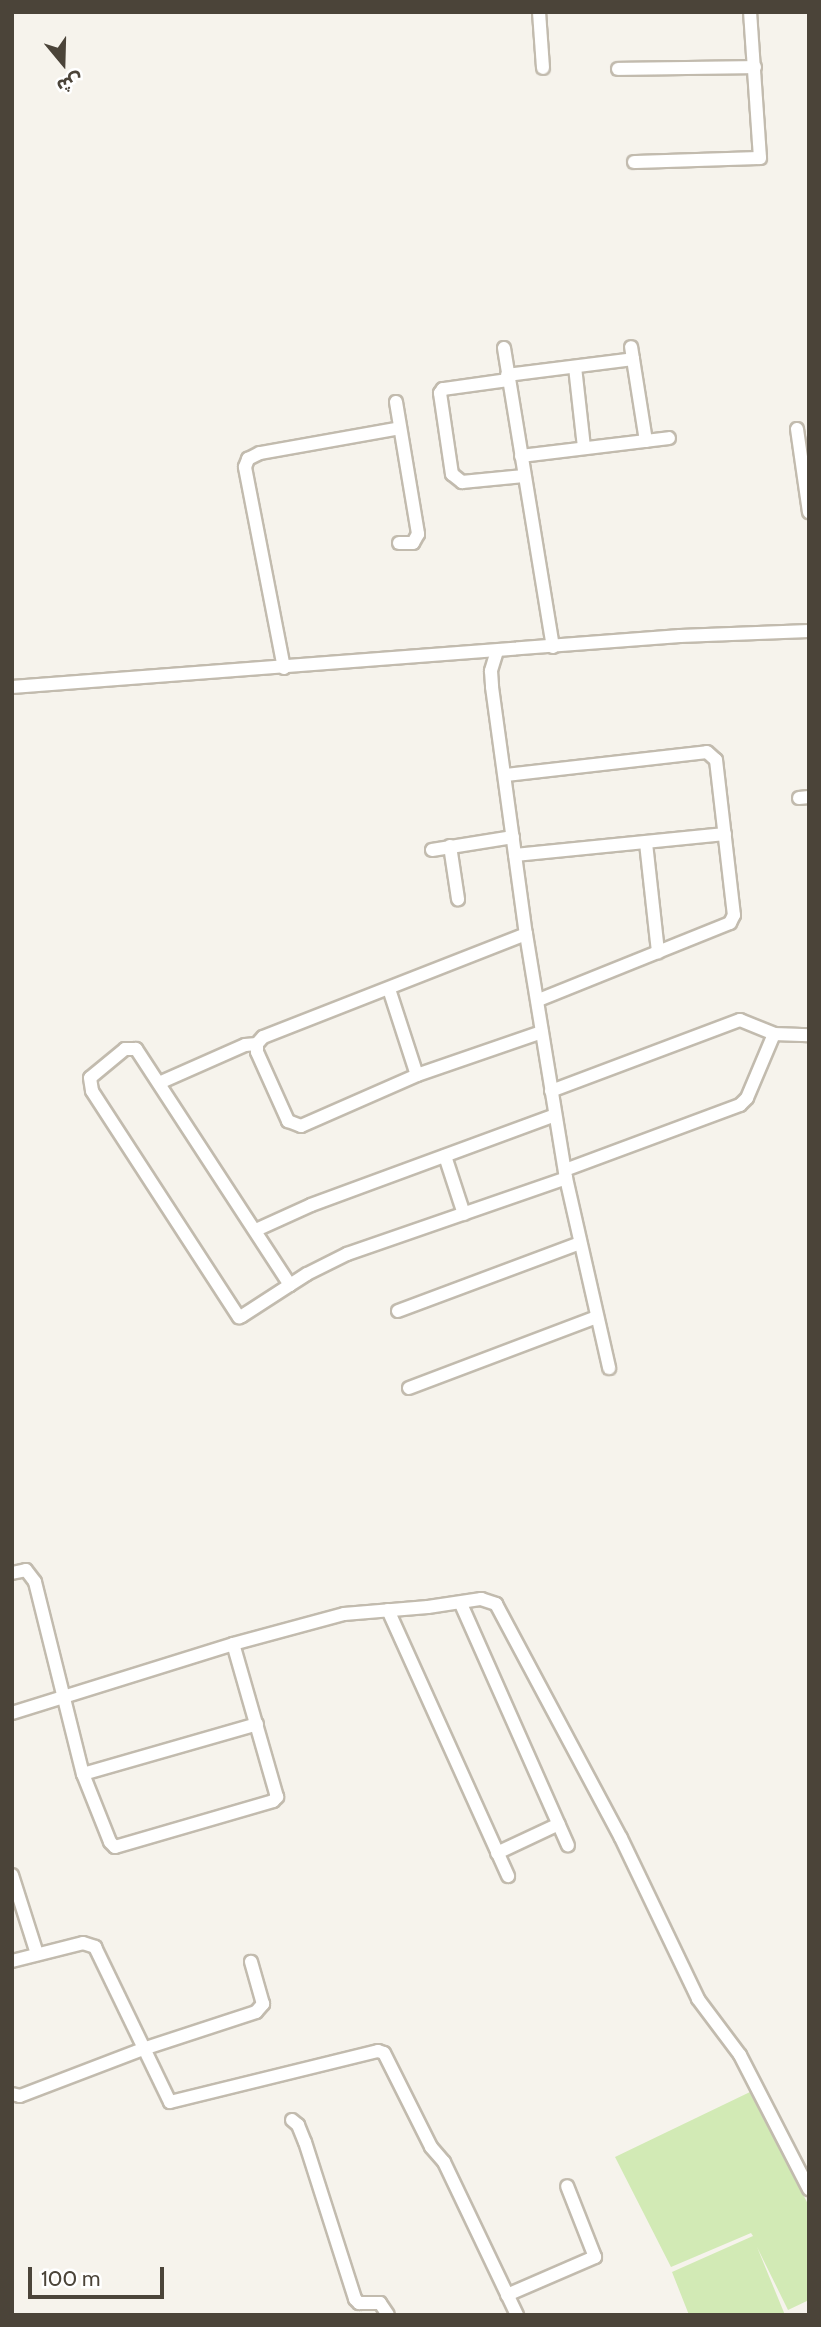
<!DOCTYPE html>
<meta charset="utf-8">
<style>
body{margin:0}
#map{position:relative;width:821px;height:2327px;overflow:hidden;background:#f6f3ec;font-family:Cabin,"Noto Sans Arabic",sans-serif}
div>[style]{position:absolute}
.green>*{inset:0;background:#d2eab5}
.roads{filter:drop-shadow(2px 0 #c2bbae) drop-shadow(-2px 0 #c2bbae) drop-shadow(0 2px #c2bbae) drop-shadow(0 -2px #c2bbae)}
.minor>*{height:12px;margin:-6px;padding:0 6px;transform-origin:6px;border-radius:6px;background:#fff}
span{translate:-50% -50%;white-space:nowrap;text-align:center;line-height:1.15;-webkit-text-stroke:5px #fff;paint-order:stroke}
.frame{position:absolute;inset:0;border:14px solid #4b4439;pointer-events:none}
.north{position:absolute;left:28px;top:28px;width:70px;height:70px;-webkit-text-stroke:5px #fff;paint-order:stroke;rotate:161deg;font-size:19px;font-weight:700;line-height:28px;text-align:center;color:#4b4439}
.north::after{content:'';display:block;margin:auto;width:24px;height:32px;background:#4b4439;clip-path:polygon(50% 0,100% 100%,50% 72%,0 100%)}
.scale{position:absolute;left:28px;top:2267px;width:136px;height:32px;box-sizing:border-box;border:4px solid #4b4439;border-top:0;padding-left:9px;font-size:21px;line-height:24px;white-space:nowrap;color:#4b4439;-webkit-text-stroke:5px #fff;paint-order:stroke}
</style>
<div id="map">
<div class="green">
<i style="clip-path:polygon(750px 2092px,809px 2206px,809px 2300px,788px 2310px,757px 2247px,785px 2315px,689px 2315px,672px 2272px,753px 2236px,751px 2233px,671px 2267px,615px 2157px)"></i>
</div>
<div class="roads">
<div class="minor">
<i style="left:539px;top:12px;width:56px;rotate:85.9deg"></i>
<i style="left:618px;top:69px;width:137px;rotate:-0.8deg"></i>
<i style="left:634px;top:162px;width:126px;rotate:-1.8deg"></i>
<i style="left:760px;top:158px;width:146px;rotate:-93.9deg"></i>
<i style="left:504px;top:348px;width:303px;rotate:80.7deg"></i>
<i style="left:633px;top:359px;width:83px;rotate:81deg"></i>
<i style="left:575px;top:367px;width:81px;rotate:83.6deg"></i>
<i style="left:507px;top:375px;width:127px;rotate:-7.2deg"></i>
<i style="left:633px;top:359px;width:12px;rotate:-99deg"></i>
<i style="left:508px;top:380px;width:66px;rotate:172.1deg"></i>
<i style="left:443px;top:389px;width:5px;rotate:127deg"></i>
<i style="left:440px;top:393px;width:82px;rotate:81.6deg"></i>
<i style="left:452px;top:474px;width:13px;rotate:39deg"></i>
<i style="left:462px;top:482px;width:62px;rotate:-5.5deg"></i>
<i style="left:396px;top:402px;width:134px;rotate:80.5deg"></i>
<i style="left:418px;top:534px;width:10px;rotate:119deg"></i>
<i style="left:413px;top:543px;width:14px;rotate:180deg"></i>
<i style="left:797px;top:429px;width:84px;rotate:81.8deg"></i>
<i style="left:521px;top:456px;width:149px;rotate:-6.9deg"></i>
<i style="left:497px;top:651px;width:21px;rotate:107deg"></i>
<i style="left:491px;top:671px;width:16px;rotate:86deg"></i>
<i style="left:492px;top:687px;width:249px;rotate:82.2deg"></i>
<i style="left:526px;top:934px;width:247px;rotate:80.7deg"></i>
<i style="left:566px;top:1178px;width:195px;rotate:77.2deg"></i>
<i style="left:284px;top:668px;width:205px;rotate:-101deg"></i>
<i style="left:245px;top:467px;width:9px;rotate:-69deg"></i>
<i style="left:248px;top:459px;width:13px;rotate:-27deg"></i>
<i style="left:260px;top:453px;width:142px;rotate:-10.1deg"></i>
<i style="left:12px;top:687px;width:670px;rotate:-4.37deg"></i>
<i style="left:680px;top:636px;width:129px;rotate:-2.2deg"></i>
<i style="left:506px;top:775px;width:202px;rotate:-6.5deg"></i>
<i style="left:707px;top:752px;width:12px;rotate:42deg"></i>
<i style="left:716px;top:760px;width:156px;rotate:83.4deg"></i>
<i style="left:734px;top:915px;width:9px;rotate:117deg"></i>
<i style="left:730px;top:923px;width:207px;rotate:158.1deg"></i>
<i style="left:799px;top:798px;width:10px;rotate:-6deg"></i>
<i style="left:646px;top:843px;width:110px;rotate:83.7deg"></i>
<i style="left:450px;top:846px;width:54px;rotate:81.4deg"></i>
<i style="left:432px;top:850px;width:82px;rotate:-9.1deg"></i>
<i style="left:515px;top:855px;width:211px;rotate:-5.7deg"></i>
<i style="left:526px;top:934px;width:282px;rotate:158.6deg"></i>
<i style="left:263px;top:1037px;width:9px;rotate:131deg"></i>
<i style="left:257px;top:1044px;width:8px;rotate:90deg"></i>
<i style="left:257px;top:1052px;width:76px;rotate:65.8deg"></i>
<i style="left:288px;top:1121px;width:14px;rotate:21deg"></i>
<i style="left:301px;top:1126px;width:127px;rotate:-23.7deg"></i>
<i style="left:417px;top:1075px;width:132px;rotate:-19deg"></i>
<i style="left:389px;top:989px;width:90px;rotate:72deg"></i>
<i style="left:159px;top:1083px;width:94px;rotate:-23.8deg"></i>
<i style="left:245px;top:1045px;width:12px;rotate:-5deg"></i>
<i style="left:551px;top:1091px;width:202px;rotate:-20.6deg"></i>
<i style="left:740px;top:1020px;width:37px;rotate:22deg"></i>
<i style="left:774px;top:1034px;width:35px;rotate:2deg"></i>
<i style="left:445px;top:1156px;width:61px;rotate:71.9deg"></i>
<i style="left:565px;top:1170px;width:187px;rotate:-20.4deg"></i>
<i style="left:740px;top:1105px;width:10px;rotate:-45deg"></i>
<i style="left:747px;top:1098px;width:69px;rotate:-67.1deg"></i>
<i style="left:256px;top:1230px;width:60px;rotate:-24.4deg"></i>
<i style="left:311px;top:1205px;width:260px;rotate:-20.2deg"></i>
<i style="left:290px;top:1285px;width:282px;rotate:-123.1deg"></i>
<i style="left:136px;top:1049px;width:11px;rotate:180deg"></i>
<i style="left:125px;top:1049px;width:45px;rotate:140.4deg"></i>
<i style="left:90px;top:1078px;width:13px;rotate:81deg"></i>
<i style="left:92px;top:1091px;width:270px;rotate:57deg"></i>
<i style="left:239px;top:1317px;width:3px;rotate:-18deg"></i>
<i style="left:242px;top:1316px;width:57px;rotate:-32.9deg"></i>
<i style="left:290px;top:1285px;width:20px;rotate:-33deg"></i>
<i style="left:307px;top:1274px;width:45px;rotate:-26.6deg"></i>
<i style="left:347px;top:1254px;width:232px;rotate:-19.1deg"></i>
<i style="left:398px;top:1311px;width:194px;rotate:-20.5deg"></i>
<i style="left:409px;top:1388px;width:201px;rotate:-20.7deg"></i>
<i style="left:12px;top:1573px;width:14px;rotate:-12deg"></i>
<i style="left:26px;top:1570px;width:15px;rotate:53deg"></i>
<i style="left:35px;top:1582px;width:198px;rotate:76deg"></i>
<i style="left:83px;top:1774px;width:73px;rotate:68.3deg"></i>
<i style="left:110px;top:1842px;width:7px;rotate:45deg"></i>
<i style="left:115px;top:1847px;width:165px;rotate:-16.2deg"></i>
<i style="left:273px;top:1801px;width:6px;rotate:-45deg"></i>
<i style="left:277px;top:1797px;width:159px;rotate:-106deg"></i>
<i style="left:461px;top:1604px;width:264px;rotate:66.1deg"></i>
<i style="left:388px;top:1610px;width:292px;rotate:65.7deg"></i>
<i style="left:12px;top:1713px;width:232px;rotate:-17.3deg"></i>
<i style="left:233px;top:1644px;width:115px;rotate:-15.1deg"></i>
<i style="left:344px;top:1614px;width:84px;rotate:-4.8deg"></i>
<i style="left:428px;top:1607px;width:54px;rotate:-8.6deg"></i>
<i style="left:481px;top:1599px;width:16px;rotate:18deg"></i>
<i style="left:496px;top:1604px;width:265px;rotate:61.9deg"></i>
<i style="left:621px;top:1838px;width:178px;rotate:64.4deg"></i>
<i style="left:698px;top:1999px;width:70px;rotate:53.1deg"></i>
<i style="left:740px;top:2055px;width:151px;rotate:62.8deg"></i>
<i style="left:83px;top:1774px;width:181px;rotate:-16deg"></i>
<i style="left:497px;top:1853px;width:68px;rotate:-25.1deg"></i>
<i style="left:12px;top:1875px;width:83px;rotate:72.4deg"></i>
<i style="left:12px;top:1961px;width:73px;rotate:-14.2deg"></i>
<i style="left:83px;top:1943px;width:13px;rotate:18deg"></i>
<i style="left:95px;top:1947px;width:172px;rotate:64.2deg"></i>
<i style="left:170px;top:2102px;width:214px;rotate:-13.8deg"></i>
<i style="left:378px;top:2051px;width:6px;rotate:18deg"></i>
<i style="left:384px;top:2053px;width:105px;rotate:63.4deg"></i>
<i style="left:431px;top:2147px;width:20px;rotate:49deg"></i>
<i style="left:444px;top:2162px;width:170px;rotate:64.5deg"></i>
<i style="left:12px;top:2094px;width:8px;rotate:14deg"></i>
<i style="left:20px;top:2096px;width:132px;rotate:-20.9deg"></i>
<i style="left:143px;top:2049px;width:119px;rotate:-18.1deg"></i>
<i style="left:256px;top:2012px;width:11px;rotate:-49deg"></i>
<i style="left:263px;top:2004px;width:44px;rotate:-105.9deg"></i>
<i style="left:292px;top:2120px;width:8px;rotate:40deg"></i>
<i style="left:298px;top:2125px;width:18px;rotate:68deg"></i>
<i style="left:305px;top:2142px;width:165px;rotate:72.3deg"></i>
<i style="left:355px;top:2299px;width:6px;rotate:45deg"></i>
<i style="left:359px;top:2303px;width:21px"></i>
<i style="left:380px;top:2303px;width:14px;rotate:56deg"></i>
<i style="left:507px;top:2295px;width:96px;rotate:-23.4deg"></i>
<i style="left:595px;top:2257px;width:76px;rotate:-111.5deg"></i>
</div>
</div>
<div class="frame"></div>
<div class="north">ش</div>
<div class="scale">100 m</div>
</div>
